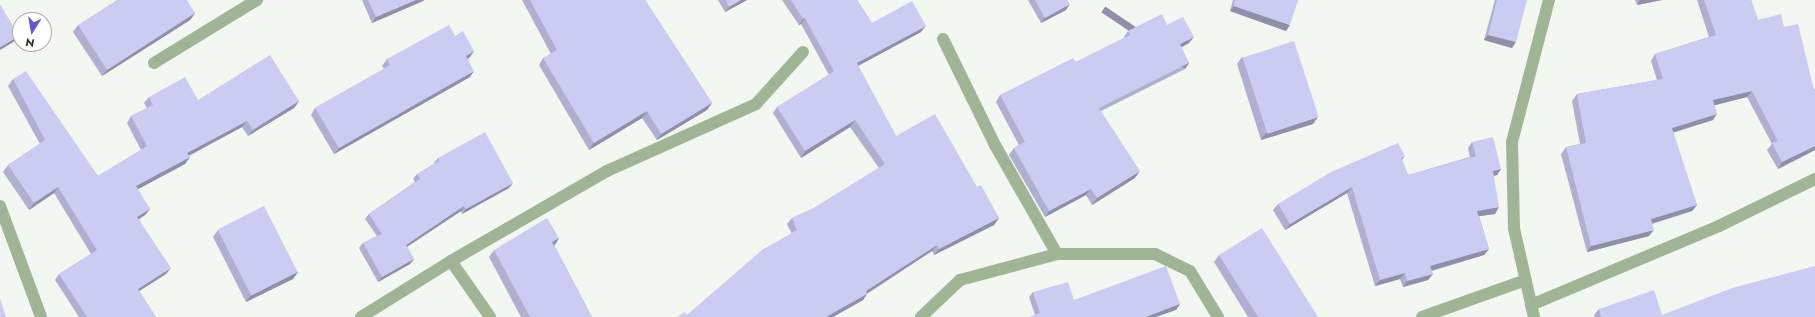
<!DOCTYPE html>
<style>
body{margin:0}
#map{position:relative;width:1815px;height:317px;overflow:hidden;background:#f2f7f1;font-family:Jost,sans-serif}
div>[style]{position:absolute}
.minor>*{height:12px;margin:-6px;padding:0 6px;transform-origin:6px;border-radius:6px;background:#9fb596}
.wall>*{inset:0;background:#afafcf}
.shaded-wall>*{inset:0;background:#8e8fa9;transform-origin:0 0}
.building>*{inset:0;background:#cbccf1;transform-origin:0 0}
span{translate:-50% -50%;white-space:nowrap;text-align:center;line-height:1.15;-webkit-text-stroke:3px #fff;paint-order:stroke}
.north{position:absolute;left:12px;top:12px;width:40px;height:40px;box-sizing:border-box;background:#fff;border:1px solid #adadad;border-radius:50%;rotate:191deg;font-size:11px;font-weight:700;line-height:16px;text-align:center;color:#323331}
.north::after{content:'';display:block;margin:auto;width:14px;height:18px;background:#6656cf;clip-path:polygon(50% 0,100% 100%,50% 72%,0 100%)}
</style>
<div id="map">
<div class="minor">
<i style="left:943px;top:39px;width:118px;rotate:63.9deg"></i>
<i style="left:995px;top:145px;width:125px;rotate:60.4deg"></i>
<i style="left:154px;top:63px;width:121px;rotate:-31.5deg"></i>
<i style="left:0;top:206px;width:118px;rotate:69.7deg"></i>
<i style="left:451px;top:261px;width:68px;rotate:55.1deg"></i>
<i style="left:1531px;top:305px;width:204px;rotate:-22.8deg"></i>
<i style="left:1719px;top:226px;width:107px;rotate:-26.1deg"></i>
<i style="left:361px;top:317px;width:106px;rotate:-31.9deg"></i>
<i style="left:451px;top:261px;width:180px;rotate:-30deg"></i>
<i style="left:607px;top:171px;width:163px;rotate:-24.2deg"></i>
<i style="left:756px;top:104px;width:70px;rotate:-47.9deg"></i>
<i style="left:921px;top:317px;width:54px;rotate:-43.5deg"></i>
<i style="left:960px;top:280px;width:100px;rotate:-15deg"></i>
<i style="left:1057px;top:254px;width:98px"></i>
<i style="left:1155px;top:254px;width:39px;rotate:26deg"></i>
<i style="left:1190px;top:271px;width:54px;rotate:58.7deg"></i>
<i style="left:1422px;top:317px;width:110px;rotate:-19.6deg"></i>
<i style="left:1534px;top:317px;width:91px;rotate:-102.7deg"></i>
<i style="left:1514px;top:228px;width:86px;rotate:-91.3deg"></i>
<i style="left:1512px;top:142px;width:147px;rotate:-75.4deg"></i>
</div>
<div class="wall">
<i style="clip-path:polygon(362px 0,424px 0,423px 1px,372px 23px)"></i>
<i style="clip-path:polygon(522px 0,645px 0,712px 103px,707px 110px,657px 140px,642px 118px,589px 150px,539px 65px,543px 58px,551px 54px)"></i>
<i style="clip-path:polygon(718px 0,747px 0,725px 12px)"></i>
<i style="clip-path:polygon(782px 0,857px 0,872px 23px,921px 32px,858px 66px,896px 136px,977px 187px,999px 218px,994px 225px,934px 255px,932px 251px,867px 294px,863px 300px,833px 317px,677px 317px,687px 315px,792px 234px,787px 224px,792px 218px,814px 208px,879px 168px,850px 127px,801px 158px,773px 113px,777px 107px,829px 75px,801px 24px,799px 25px)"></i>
<i style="clip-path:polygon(1028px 0,1067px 0,1066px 10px,1041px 23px)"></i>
<i style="clip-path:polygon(1233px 0,1298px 0,1286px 31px,1230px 11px)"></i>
<i style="clip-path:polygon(1495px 0,1527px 0,1512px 48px,1484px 40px)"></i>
<i style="clip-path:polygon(1635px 0,1662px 0,1637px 5px)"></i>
<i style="clip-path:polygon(1697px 0,1751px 0,1758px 20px,1784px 27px,1814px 90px,1815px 89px,1815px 150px,1778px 169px,1767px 150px,1772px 144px,1747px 97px,1715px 105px,1713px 120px,1673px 133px,1697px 205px,1692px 211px,1652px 224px,1649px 236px,1587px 252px,1561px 154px,1566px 147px,1580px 144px,1572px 101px,1577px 94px,1657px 80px,1651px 61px,1655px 54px,1709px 37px)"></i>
<i style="clip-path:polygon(195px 13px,190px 20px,102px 76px,73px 32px,78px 25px)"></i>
<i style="clip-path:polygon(1167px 25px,1189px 43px,1181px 47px,1189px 63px,1185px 69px,1101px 111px,1135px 178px,1092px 205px,1086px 195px,1045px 217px,1009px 155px,1014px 148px,1019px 145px,996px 102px,1000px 95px,1076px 62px,1124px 38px,1124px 37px,1128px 31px)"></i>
<i style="clip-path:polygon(455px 36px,470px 57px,468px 59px,470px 77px,334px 154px,311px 115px,315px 108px,384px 69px,382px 66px,387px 59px)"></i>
<i style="clip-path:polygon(1242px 57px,1313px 124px,1261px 140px,1237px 64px)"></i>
<i style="clip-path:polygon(13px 79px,98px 176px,141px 150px,127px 123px,131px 116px,147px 108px,144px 103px,149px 97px,198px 100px,299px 101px,294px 108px,248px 136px,242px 127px,189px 156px,190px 157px,185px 164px,137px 189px,150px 209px,145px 215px,139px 219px,166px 274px,139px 291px,156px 317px,79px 317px,55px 280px,59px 274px,91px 254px,54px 193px,29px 210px,3px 172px,8px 165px,40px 144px,8px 86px)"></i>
<i style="clip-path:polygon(1472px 142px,1501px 169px,1497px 175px,1494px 176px,1495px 214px,1479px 216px,1489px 249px,1484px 255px,1432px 271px,1428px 280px,1403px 287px,1400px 279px,1375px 286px,1347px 193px,1285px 230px,1273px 210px,1278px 204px,1405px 156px,1402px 160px,1408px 175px,1470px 157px,1468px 148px)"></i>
<i style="clip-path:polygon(438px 158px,509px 188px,462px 214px,461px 211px,407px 247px,414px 259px,410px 264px,378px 282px,359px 248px,363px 243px,377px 236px,365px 219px,369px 214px,415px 182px,413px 179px,417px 174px,434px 164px,434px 163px)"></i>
<i style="clip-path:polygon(218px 230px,298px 272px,293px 279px,246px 302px,213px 237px)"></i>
<i style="clip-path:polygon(559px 238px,554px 245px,592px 317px,521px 317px,489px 257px,494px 250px)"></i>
<i style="clip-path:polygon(1219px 255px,1318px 317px,1248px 317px,1214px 262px)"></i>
<i style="clip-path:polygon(1033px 292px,1074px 300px,1180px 304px,1176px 310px,1035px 315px,1029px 297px)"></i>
<i style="clip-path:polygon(1599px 309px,1662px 315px,1815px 317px,1595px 317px,1594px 315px)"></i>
</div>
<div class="shaded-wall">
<i style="clip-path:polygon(416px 0,424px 0,423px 1px,372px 23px,376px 17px)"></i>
<i style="clip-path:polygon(741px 0,747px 0,725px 12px,729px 7px)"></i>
<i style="clip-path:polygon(1640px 0,1662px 0,1637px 5px)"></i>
<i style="clip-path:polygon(1070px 4px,1066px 10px,1041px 23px,1045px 18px)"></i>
<i style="clip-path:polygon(1234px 6px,1290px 25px,1286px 31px,1230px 11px)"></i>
<i style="clip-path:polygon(195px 13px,190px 20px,102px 76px,107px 70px)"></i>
<i style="clip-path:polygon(805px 18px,801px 24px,799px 25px,803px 19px)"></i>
<i style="clip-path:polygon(926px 26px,921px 32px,852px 69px,857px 63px)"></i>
<i style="clip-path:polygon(1488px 35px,1516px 42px,1512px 48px,1484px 40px)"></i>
<i style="clip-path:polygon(19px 36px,15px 41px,0 50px,0 47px)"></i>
<i style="clip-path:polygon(1194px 37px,1189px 43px,1175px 51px,1180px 44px)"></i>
<i style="clip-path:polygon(474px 51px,470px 57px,462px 62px,466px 56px)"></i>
<i style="left:1189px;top:63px;width:7px;height:101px;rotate:124deg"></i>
<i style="clip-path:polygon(474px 71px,470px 77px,334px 154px,339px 148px)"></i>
<i style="clip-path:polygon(1752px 91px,1747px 97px,1708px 107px,1713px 100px)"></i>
<i style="clip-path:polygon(299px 101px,294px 108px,248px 136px,253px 130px)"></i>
<i style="clip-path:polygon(712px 103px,707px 110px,657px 140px,661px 134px)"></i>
<i style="clip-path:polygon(647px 111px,642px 118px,589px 150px,594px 143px)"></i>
<i style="clip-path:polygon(1717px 114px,1713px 120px,1667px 134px,1672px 128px)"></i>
<i style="clip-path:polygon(1318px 117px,1313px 124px,1261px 140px,1266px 133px)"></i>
<i style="clip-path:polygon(855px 120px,850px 127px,801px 158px,805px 151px)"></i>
<i style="clip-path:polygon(247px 121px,242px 127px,182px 159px,187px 153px)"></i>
<i style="clip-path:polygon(1815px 146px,1815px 150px,1778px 169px,1782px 162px)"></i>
<i style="clip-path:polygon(190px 157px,185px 164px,131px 193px,136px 186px)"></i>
<i style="clip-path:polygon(1501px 169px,1497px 175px,1488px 177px,1493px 171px)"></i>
<i style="clip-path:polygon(1140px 171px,1135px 178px,1092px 205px,1097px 198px)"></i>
<i style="clip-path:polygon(513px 183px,509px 188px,462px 214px,466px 209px)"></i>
<i style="clip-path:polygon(58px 187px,54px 193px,29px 210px,34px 203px)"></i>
<i style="clip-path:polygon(1352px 187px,1347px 193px,1285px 230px,1290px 224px)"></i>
<i style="clip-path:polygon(1091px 189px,1086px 195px,1045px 217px,1049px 211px)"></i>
<i style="clip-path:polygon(1697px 205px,1692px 211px,1647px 225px,1651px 219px)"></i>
<i style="clip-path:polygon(464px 206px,461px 211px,402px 250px,406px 245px)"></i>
<i style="clip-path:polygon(1499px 207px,1495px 214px,1473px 217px,1477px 211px)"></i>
<i style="clip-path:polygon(150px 209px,145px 215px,133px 223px,137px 217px)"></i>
<i style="clip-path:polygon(999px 218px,994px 225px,934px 255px,939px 249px)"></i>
<i style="clip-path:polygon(1654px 230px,1649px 236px,1587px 252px,1591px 246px)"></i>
<i style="clip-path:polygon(559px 238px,555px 245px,548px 249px,552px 242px)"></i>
<i style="clip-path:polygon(937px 245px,932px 251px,861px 297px,866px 291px)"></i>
<i style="clip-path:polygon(1489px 249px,1484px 255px,1426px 272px,1430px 266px)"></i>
<i style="clip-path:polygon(414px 259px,410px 264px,378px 282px,382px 277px)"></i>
<i style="clip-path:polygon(171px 268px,166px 274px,133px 295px,138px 289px)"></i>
<i style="clip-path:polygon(298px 272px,293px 279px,246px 302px,251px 295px)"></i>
<i style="clip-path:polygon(1405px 273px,1400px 279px,1375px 286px,1380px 280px)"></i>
<i style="clip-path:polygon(1433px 274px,1428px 280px,1403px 287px,1407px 281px)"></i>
<i style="clip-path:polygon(867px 294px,863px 300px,833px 317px,827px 317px)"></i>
<i style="clip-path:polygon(1180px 304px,1176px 310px,1156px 317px,1145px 317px)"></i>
</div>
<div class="building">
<i style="clip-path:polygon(117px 0,187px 0,195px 13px,107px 70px,78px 25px)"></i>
<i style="clip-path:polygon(368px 0,416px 0,376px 17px)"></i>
<i style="clip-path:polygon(530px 0,645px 0,712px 103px,661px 134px,647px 111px,594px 143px,543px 58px,557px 50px)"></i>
<i style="clip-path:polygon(726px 0,741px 0,729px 7px)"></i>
<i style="clip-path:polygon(791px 0,857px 0,872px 23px,912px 1px,926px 26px,857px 63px,896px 136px,935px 114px,977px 187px,981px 185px,999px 218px,939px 249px,937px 245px,866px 291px,867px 294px,827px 316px,827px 317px,677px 317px,685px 312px,687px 315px,762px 250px,797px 230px,792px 218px,814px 208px,885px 164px,855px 120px,805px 151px,777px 107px,834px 71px,805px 18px,803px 19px)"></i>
<i style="clip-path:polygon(1035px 0,1067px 0,1070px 4px,1045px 18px)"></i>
<i style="clip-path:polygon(1235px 0,1298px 0,1290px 25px,1234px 6px)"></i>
<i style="clip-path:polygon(1497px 0,1527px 0,1516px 42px,1488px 35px)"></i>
<i style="clip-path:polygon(1704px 0,1751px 0,1758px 20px,1781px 14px,1784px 27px,1798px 24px,1814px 90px,1815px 89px,1815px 146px,1782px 162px,1772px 143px,1778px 141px,1752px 91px,1713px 100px,1717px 114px,1672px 128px,1697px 205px,1651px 219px,1654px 230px,1591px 246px,1566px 147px,1586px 143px,1577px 94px,1663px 79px,1655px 54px,1716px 35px)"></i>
<i style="clip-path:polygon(0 4px,19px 36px,0 47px)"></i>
<i style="clip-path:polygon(1162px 14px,1167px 25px,1183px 17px,1194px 37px,1180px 44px,1189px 63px,1099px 108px,1140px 171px,1097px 198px,1091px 189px,1049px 211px,1014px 148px,1025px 142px,1000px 95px,1073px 58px,1076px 62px,1130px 35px,1128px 31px)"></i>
<i style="clip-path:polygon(449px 25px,455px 36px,463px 31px,474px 51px,466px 56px,474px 71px,339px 148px,315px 108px,390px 65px,387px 59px)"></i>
<i style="left:1294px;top:41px;width:80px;height:54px;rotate:72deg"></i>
<i style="clip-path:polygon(270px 55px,299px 101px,253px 130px,247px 121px,187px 153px,190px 157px,136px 186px,150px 209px,137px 217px,171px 268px,138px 289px,156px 317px,87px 317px,59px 274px,97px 250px,58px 187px,34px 203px,8px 165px,45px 140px,13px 79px,26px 71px,98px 176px,147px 146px,131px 116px,153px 105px,149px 97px,185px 77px,198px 100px)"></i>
<i style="clip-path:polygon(485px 132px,513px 183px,466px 209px,464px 206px,406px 245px,414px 259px,382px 277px,363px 243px,382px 234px,369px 214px,420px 179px,417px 174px,439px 161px,438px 158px)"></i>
<i style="clip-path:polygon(1493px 137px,1501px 169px,1493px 171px,1499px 207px,1477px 211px,1489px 249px,1430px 266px,1433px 274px,1407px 281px,1405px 273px,1380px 280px,1352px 187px,1290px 224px,1278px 204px,1331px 172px,1398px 143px,1405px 156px,1401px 158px,1408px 175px,1476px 156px,1472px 142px)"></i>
<i style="left:264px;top:206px;width:74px;height:52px;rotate:63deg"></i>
<i style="clip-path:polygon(547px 218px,559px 238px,552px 242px,592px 317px,530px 317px,494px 250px)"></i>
<i style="clip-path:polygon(1262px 228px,1318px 317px,1258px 317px,1219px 255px)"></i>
<i style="clip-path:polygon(1166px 266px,1180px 304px,1145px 317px,1029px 317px,1040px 313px,1033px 292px,1068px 282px,1074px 300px)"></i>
<i style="clip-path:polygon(1815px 266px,1815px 317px,1601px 317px,1599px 309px,1654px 290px,1662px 315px,1732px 288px)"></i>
<i style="clip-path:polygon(0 298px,6px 317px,0 317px)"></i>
</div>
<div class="north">N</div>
</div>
